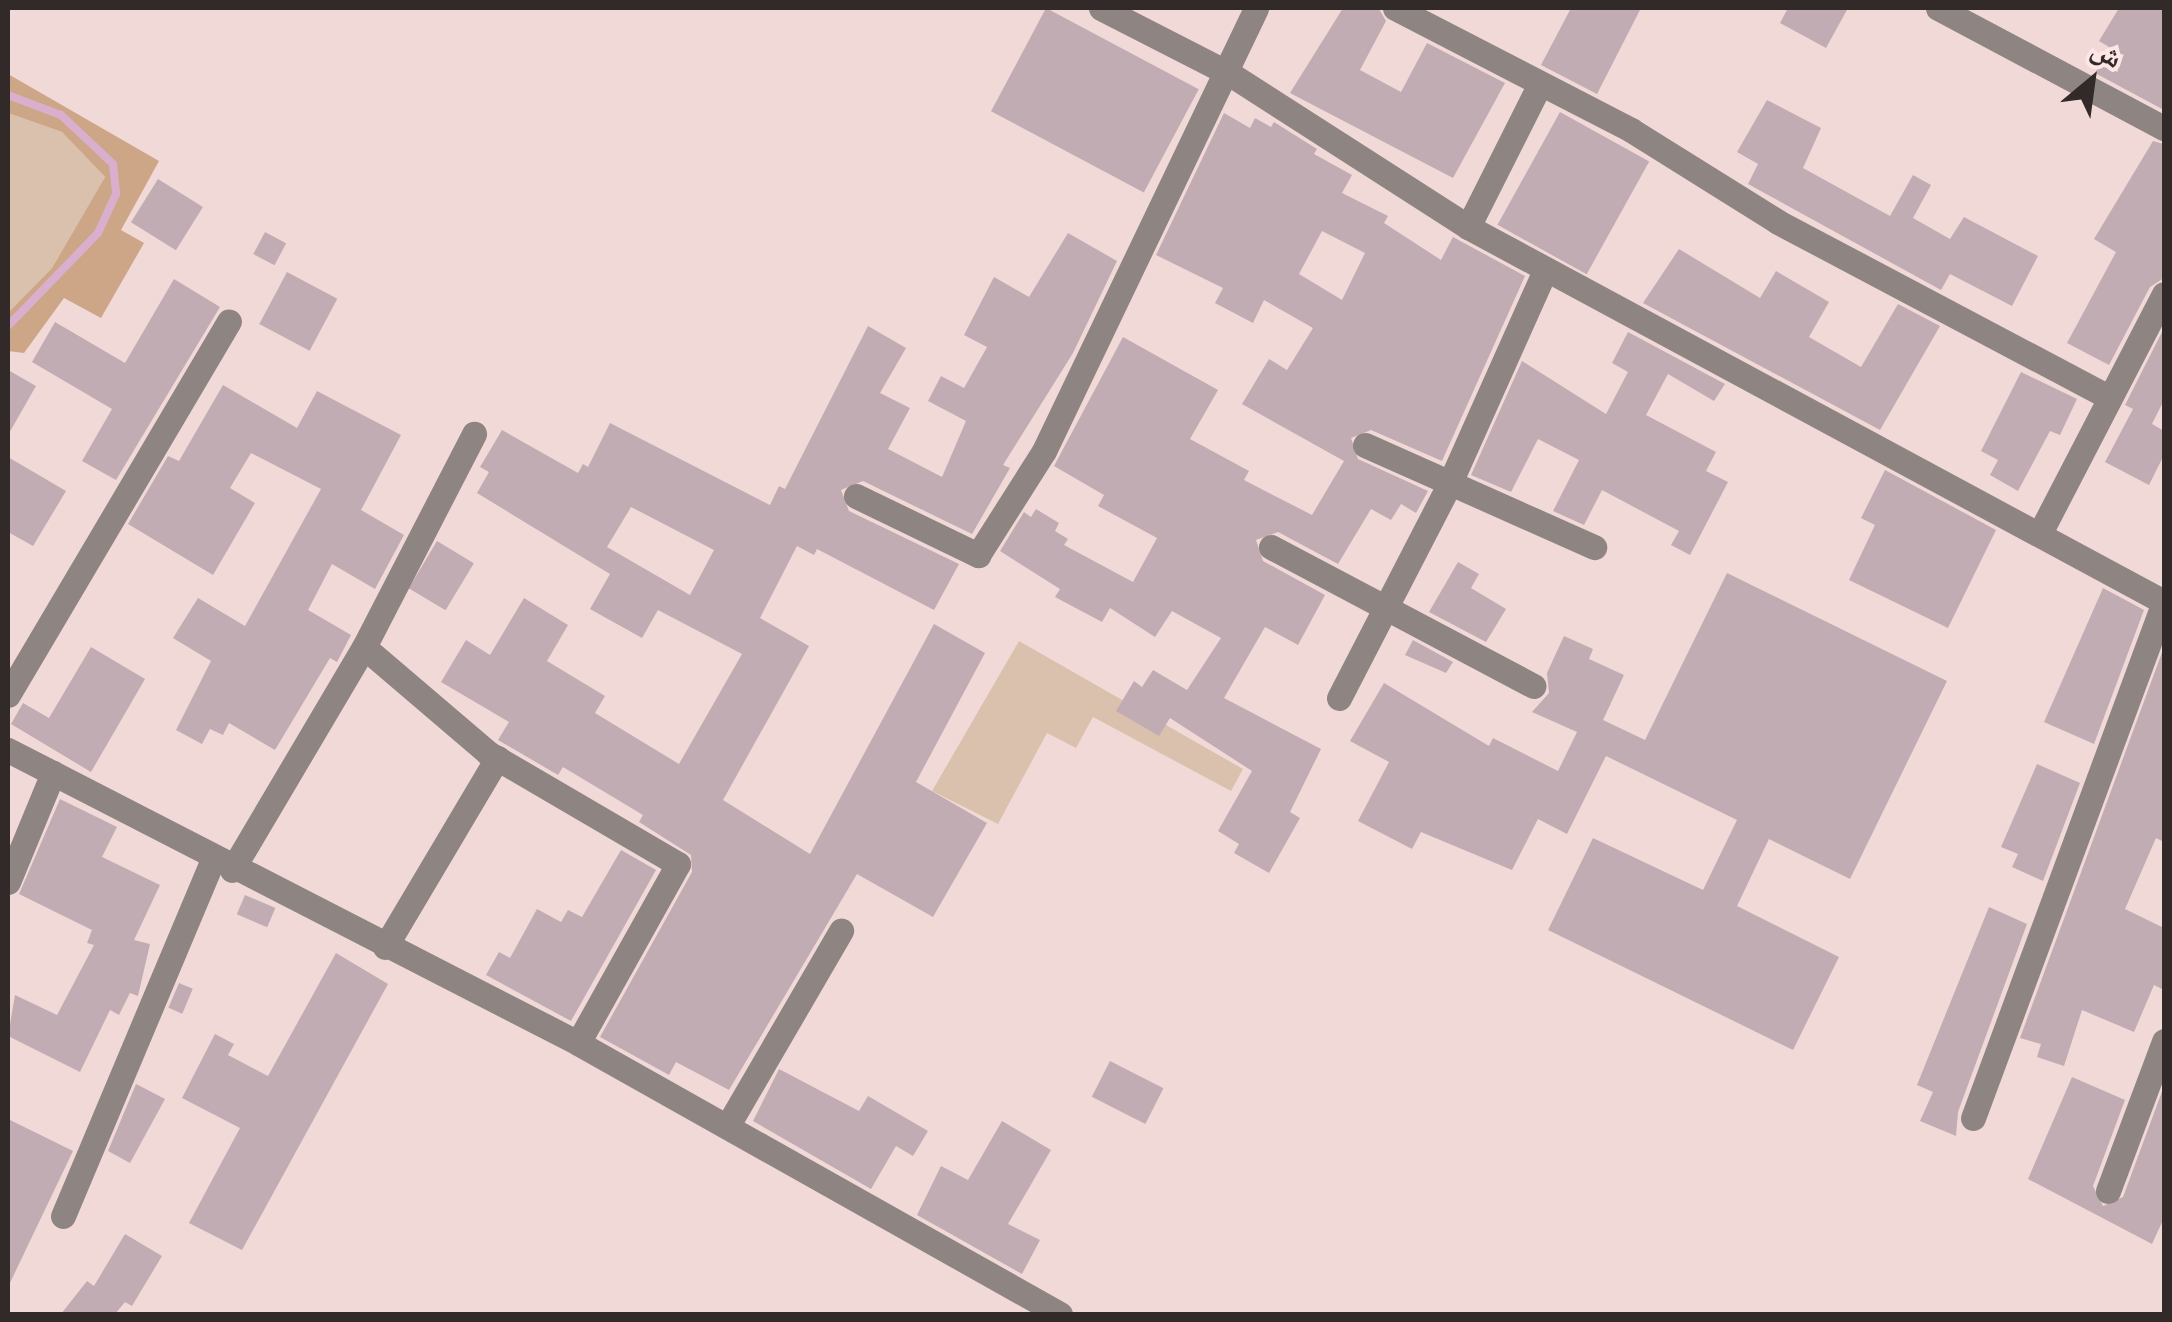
<!DOCTYPE html>
<meta charset="utf-8">
<style>
body{margin:0}
#map{position:relative;width:2172px;height:1322px;overflow:hidden;background:#f1d9d8;font-family:"Fira Sans Condensed","Noto Naskh Arabic",sans-serif}
div>[style]{position:absolute}
.green>*{inset:0;background:#dac1ad}
.forest>*{inset:0;background:#cda687}
.stream>*{height:8px;margin:-4px;padding:0 4px;transform-origin:4px;border-radius:4px;background:#d9afcd}
.building>*{inset:0;background:#c2acb3;transform-origin:0 0}
.minor>*{height:25px;margin:-12.5px;padding:0 12.5px;transform-origin:12.5px;border-radius:12.5px;background:#8e8481}
span{translate:-50% -50%;white-space:nowrap;text-align:center;line-height:1.15;-webkit-text-stroke:8px #ffe6e6;paint-order:stroke}
.frame{position:absolute;inset:0;border:10px solid #322929;pointer-events:none}
.north{position:absolute;left:2042px;top:30px;width:100px;height:100px;-webkit-text-stroke:8px #ffe6e6;paint-order:stroke;rotate:29deg;font-size:28px;font-weight:700;line-height:40px;text-align:center;color:#322929}
.north::after{content:'';display:block;margin:auto;width:35px;height:45px;background:#322929;clip-path:polygon(50% 0,100% 100%,50% 72%,0 100%)}
</style>
<div id="map">
<div class="green">
<i style="clip-path:polygon(8px 113px,62px 132px,105px 177px,52px 268px,8px 313px)"></i>
<i style="clip-path:polygon(1019px 641px,1243px 769px,1231px 791px,1093px 717px,1076px 748px,1047px 733px,998px 824px,932px 791px)"></i>
</div>
<div class="forest">
<i style="clip-path:polygon(8px 74px,159px 161px,121px 230px,144px 243px,101px 318px,64px 298px,24px 353px,8px 351px,8px 313px,52px 268px,105px 177px,62px 132px,8px 113px)"></i>
</div>
<div class="stream">
<i style="left:8px;top:95px;width:57px;rotate:20.7deg"></i>
<i style="left:61px;top:115px;width:71px;rotate:43.3deg"></i>
<i style="left:113px;top:164px;width:30px;rotate:84deg"></i>
<i style="left:116px;top:194px;width:43px;rotate:114.8deg"></i>
<i style="left:98px;top:233px;width:129px;rotate:134.1deg"></i>
</div>
<div class="building">
<i style="left:1046px;top:8px;width:173px;height:117px;rotate:28deg"></i>
<i style="clip-path:polygon(1343px 8px,1379px 9px,1386px 21px,1360px 70px,1401px 92px,1427px 43px,1505px 83px,1453px 178px,1290px 93px)"></i>
<i style="clip-path:polygon(1571px 8px,1641px 8px,1597px 94px,1541px 65px)"></i>
<i style="clip-path:polygon(1788px 8px,1848px 8px,1826px 48px,1780px 23px)"></i>
<i style="clip-path:polygon(2119px 8px,2164px 8px,2164px 110px,2095px 73px,2109px 47px,2099px 41px)"></i>
<i style="clip-path:polygon(1767px 100px,1821px 128px,1803px 168px,1890px 216px,1913px 175px,1931px 185px,1913px 218px,1950px 239px,1964px 217px,2038px 256px,2012px 306px,1950px 274px,1941px 290px,1748px 184px,1758px 164px,1737px 152px)"></i>
<i style="left:1560px;top:112px;width:102px;height:129px;rotate:29deg"></i>
<i style="clip-path:polygon(evenodd,1224px 113px,1250px 128px,1255px 118px,1271px 127px,1274px 122px,1317px 149px,1314px 154px,1352px 175px,1342px 193px,1388px 216px,1384px 223px,1441px 260px,1453px 237px,1525px 276px,1442px 461px,1371px 430px,1351px 438px,1358px 459px,1428px 491px,1416px 513px,1401px 504px,1391px 520px,1371px 509px,1338px 564px,1278px 532px,1256px 540px,1263px 561px,1325px 595px,1298px 645px,1265px 627px,1224px 698px,1321px 749px,1290px 812px,1300px 818px,1269px 873px,1234px 853px,1239px 844px,1218px 831px,1252px 771px,1170px 718px,1159px 736px,1116px 711px,1134px 681px,1142px 687px,1153px 670px,1187px 690px,1221px 638px,1172px 611px,1155px 637px,1110px 608px,1102px 622px,1055px 597px,1060px 589px,1000px 551px,1024px 512px,1031px 517px,1036px 509px,1059px 523px,1055px 531px,1068px 539px,1064px 545px,1133px 582px,1157px 538px,1098px 506px,1104px 495px,1054px 466px,1123px 337px,1218px 390px,1190px 439px,1249px 471px,1244px 480px,1312px 515px,1344px 461px,1242px 404px,1269px 359px,1287px 370px,1313px 328px,1264px 300px,1253px 323px,1215px 303px,1223px 288px,1156px 255px,1224px 113px,1322px 231px,1365px 253px,1342px 300px,1299px 274px,1322px 231px)"></i>
<i style="clip-path:polygon(2153px 141px,2164px 144px,2164px 278px,2150px 287px,2109px 365px,2067px 343px,2116px 252px,2094px 239px)"></i>
<i style="left:158px;top:179px;width:53px;height:51px;rotate:32deg"></i>
<i style="left:265px;top:232px;width:24px;height:25px;rotate:28deg"></i>
<i style="clip-path:polygon(evenodd,1068px 233px,1117px 261px,1073px 353px,1003px 465px,1010px 468px,972px 534px,863px 481px,841px 490px,849px 511px,959px 564px,934px 610px,817px 549px,814px 555px,797px 546px,760px 618px,809px 646px,723px 800px,810px 854px,934px 624px,985px 653px,916px 782px,987px 823px,933px 917px,857px 874px,729px 1090px,676px 1062px,669px 1075px,600px 1037px,692px 872px,691px 855px,639px 822px,643px 815px,563px 767px,558px 775px,498px 740px,509px 722px,441px 682px,466px 640px,490px 655px,524px 598px,568px 625px,547px 661px,605px 696px,595px 713px,679px 764px,742px 654px,658px 610px,642px 638px,590px 609px,610px 574px,477px 493px,489px 472px,480px 467px,502px 430px,578px 473px,583px 464px,588px 467px,610px 423px,770px 505px,779px 486px,785px 489px,868px 326px,906px 348px,880px 393px,910px 408px,888px 449px,942px 477px,966px 421px,928px 401px,941px 376px,964px 388px,987px 347px,964px 335px,994px 277px,1029px 297px,1068px 233px,631px 507px,714px 550px,690px 595px,607px 547px,631px 507px)"></i>
<i style="clip-path:polygon(1679px 249px,1760px 298px,1776px 271px,1829px 302px,1809px 337px,1861px 367px,1898px 304px,1940px 326px,1880px 430px,1643px 303px)"></i>
<i style="left:287px;top:272px;width:57px;height:59px;rotate:28deg"></i>
<i style="clip-path:polygon(174px 279px,220px 307px,116px 480px,82px 461px,112px 409px,32px 362px,55px 322px,125px 363px)"></i>
<i style="clip-path:polygon(2164px 328px,2164px 400px,2152px 424px,2164px 431px,2164px 455px,2149px 485px,2105px 462px,2133px 409px,2125px 405px)"></i>
<i style="clip-path:polygon(1628px 332px,1725px 384px,1714px 401px,1668px 374px,1646px 415px,1716px 452px,1706px 471px,1728px 482px,1690px 555px,1671px 545px,1679px 531px,1602px 490px,1584px 525px,1553px 511px,1579px 460px,1538px 439px,1511px 492px,1471px 475px,1522px 361px,1606px 414px,1628px 372px,1612px 363px)"></i>
<i style="clip-path:polygon(8px 370px,36px 386px,8px 435px)"></i>
<i style="clip-path:polygon(2021px 372px,2077px 399px,2060px 435px,2050px 431px,2018px 491px,1990px 475px,1998px 460px,1981px 451px)"></i>
<i style="clip-path:polygon(223px 385px,297px 428px,317px 391px,401px 435px,361px 510px,404px 535px,375px 589px,332px 564px,308px 610px,351px 635px,337px 662px,330px 658px,275px 750px,229px 723px,223px 735px,210px 729px,202px 744px,176px 730px,211px 661px,173px 638px,198px 598px,245px 626px,321px 489px,251px 453px,230px 488px,255px 503px,213px 575px,128px 524px,168px 456px,179px 461px)"></i>
<i style="clip-path:polygon(8px 457px,66px 491px,33px 546px,8px 532px)"></i>
<i style="clip-path:polygon(1885px 470px,1996px 530px,1948px 628px,1849px 580px,1875px 525px,1861px 518px)"></i>
<i style="left:437px;top:541px;width:43px;height:55px;rotate:31deg"></i>
<i style="clip-path:polygon(1458px 562px,1479px 574px,1471px 588px,1506px 609px,1486px 642px,1429px 612px)"></i>
<i style="clip-path:polygon(1727px 573px,1947px 681px,1850px 879px,1769px 839px,1737px 906px,1839px 957px,1793px 1050px,1548px 930px,1593px 838px,1703px 890px,1737px 820px,1606px 756px,1567px 834px,1538px 819px,1512px 870px,1421px 832px,1412px 849px,1358px 821px,1389px 762px,1350px 741px,1384px 683px,1489px 746px,1493px 738px,1558px 771px,1577px 732px,1532px 712px,1549px 693px,1547px 673px,1564px 636px,1593px 649px,1589px 659px,1624px 675px,1603px 720px,1645px 740px)"></i>
<i style="clip-path:polygon(2103px 588px,2144px 610px,2094px 744px,2044px 722px)"></i>
<i style="clip-path:polygon(1413px 640px,1453px 662px,1446px 673px,1405px 655px)"></i>
<i style="clip-path:polygon(91px 647px,145px 679px,91px 772px,11px 724px,23px 703px,49px 718px)"></i>
<i style="clip-path:polygon(2164px 647px,2164px 842px,2156px 838px,2125px 909px,2164px 928px,2164px 990px,2154px 985px,2134px 1032px,2082px 1010px,2064px 1066px,2037px 1057px,2041px 1044px,2020px 1038px)"></i>
<i style="clip-path:polygon(2037px 764px,2080px 783px,2043px 881px,2012px 867px,2018px 854px,2001px 847px)"></i>
<i style="clip-path:polygon(60px 799px,117px 827px,102px 857px,160px 885px,134px 940px,150px 944px,138px 996px,130px 993px,119px 1015px,110px 1010px,80px 1072px,8px 1036px,15px 995px,57px 1015px,94px 945px,87px 943px,92px 930px,19px 894px)"></i>
<i style="clip-path:polygon(621px 850px,656px 870px,571px 1021px,486px 975px,499px 952px,510px 958px,537px 909px,561px 922px,568px 910px,582px 917px)"></i>
<i style="left:245px;top:895px;width:33px;height:21px;rotate:23deg"></i>
<i style="clip-path:polygon(1989px 907px,2027px 924px,1958px 1112px,1956px 1136px,1920px 1121px,1933px 1092px,1917px 1085px)"></i>
<i style="clip-path:polygon(336px 953px,388px 984px,242px 1250px,189px 1223px,240px 1128px,182px 1098px,215px 1034px,234px 1044px,228px 1055px,268px 1076px)"></i>
<i style="left:179px;top:983px;width:15px;height:27px;rotate:23deg"></i>
<i style="left:1110px;top:1061px;width:60px;height:40px;rotate:27deg"></i>
<i style="clip-path:polygon(779px 1069px,859px 1111px,868px 1096px,928px 1131px,913px 1156px,896px 1146px,871px 1189px,753px 1121px)"></i>
<i style="clip-path:polygon(2072px 1077px,2125px 1100px,2093px 1186px,2103px 1206px,2123px 1197px,2164px 1086px,2164px 1218px,2152px 1244px,2028px 1179px)"></i>
<i style="clip-path:polygon(136px 1084px,165px 1099px,130px 1163px,108px 1151px)"></i>
<i style="clip-path:polygon(8px 1119px,73px 1151px,8px 1287px)"></i>
<i style="clip-path:polygon(1002px 1121px,1051px 1150px,1008px 1224px,1040px 1240px,1022px 1274px,917px 1215px,941px 1166px,968px 1180px)"></i>
<i style="clip-path:polygon(125px 1234px,162px 1256px,132px 1306px,125px 1302px,115px 1314px,61px 1314px,87px 1281px,94px 1286px)"></i>
</div>
<div class="minor">
<i style="left:1101px;top:8px;width:145px;rotate:27.1deg"></i>
<i style="left:1230px;top:74px;width:283px;rotate:32.7deg"></i>
<i style="left:1468px;top:227px;width:791px;rotate:28.32deg"></i>
<i style="left:1395px;top:8px;width:266px;rotate:27.3deg"></i>
<i style="left:1631px;top:130px;width:173px;rotate:32deg"></i>
<i style="left:1778px;top:222px;width:374px;rotate:27.9deg"></i>
<i style="left:1938px;top:8px;width:256px;rotate:28deg"></i>
<i style="left:1468px;top:227px;width:160px;rotate:-63.3deg"></i>
<i style="left:1365px;top:445px;width:251px;rotate:24deg"></i>
<i style="left:856px;top:496px;width:136px;rotate:25.8deg"></i>
<i style="left:978px;top:555px;width:123px;rotate:-57.6deg"></i>
<i style="left:1044px;top:451px;width:491px;rotate:-64.4deg"></i>
<i style="left:2040px;top:533px;width:269px;rotate:-62.6deg"></i>
<i style="left:1271px;top:547px;width:297px;rotate:27.9deg"></i>
<i style="left:364px;top:647px;width:163px;rotate:40.5deg"></i>
<i style="left:488px;top:753px;width:220px;rotate:30.3deg"></i>
<i style="left:678px;top:864px;width:205px;rotate:119.2deg"></i>
<i style="left:8px;top:695px;width:434px;rotate:-59.4deg"></i>
<i style="left:1339px;top:698px;width:240px;rotate:-62.7deg"></i>
<i style="left:1449px;top:485px;width:235px;rotate:-65.9deg"></i>
<i style="left:8px;top:750px;width:641px;rotate:27.2deg"></i>
<i style="left:578px;top:1043px;width:553px;rotate:29.35deg"></i>
<i style="left:232px;top:870px;width:259px;rotate:-59.4deg"></i>
<i style="left:364px;top:647px;width:240px;rotate:-62.7deg"></i>
<i style="left:8px;top:882px;width:118px;rotate:-67.6deg"></i>
<i style="left:385px;top:947px;width:220px;rotate:-59.3deg"></i>
<i style="left:1973px;top:1118px;width:550px;rotate:-69.69deg"></i>
<i style="left:728px;top:1125px;width:225px;rotate:-59.8deg"></i>
<i style="left:2108px;top:1191px;width:160px;rotate:-69.5deg"></i>
<i style="left:63px;top:1216px;width:387px;rotate:-67.2deg"></i>
</div>
<div class="frame"></div>
<div class="north">ش</div>
</div>
